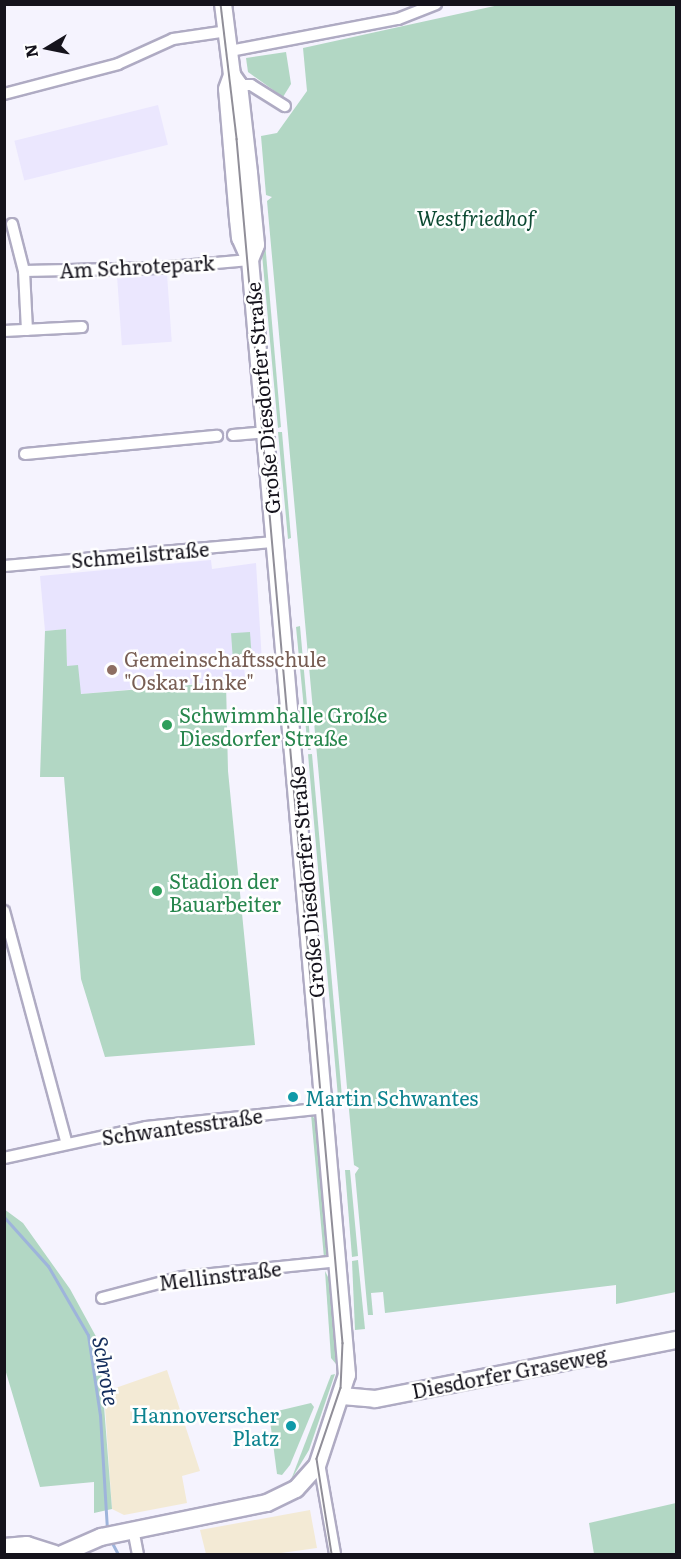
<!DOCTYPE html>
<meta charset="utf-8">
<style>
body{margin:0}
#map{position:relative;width:681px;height:1559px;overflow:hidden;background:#f5f3fe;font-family:Literata,serif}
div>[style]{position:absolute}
.commercial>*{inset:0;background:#f3ead5}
.industrial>*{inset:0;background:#ebe7fe;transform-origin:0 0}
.built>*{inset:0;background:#e8e4fe}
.green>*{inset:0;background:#b2d7c4;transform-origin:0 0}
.stream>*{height:3px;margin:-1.5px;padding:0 1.5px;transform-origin:1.5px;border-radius:1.5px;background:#9eb4db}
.roads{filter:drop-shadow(2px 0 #afabc3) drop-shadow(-2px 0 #afabc3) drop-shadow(0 2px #afabc3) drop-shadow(0 -2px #afabc3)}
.minor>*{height:10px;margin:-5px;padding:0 5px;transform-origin:5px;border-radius:5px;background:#fff}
.secondary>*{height:16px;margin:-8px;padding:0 8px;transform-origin:8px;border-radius:8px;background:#fff}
.tram>*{height:1.5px;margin:-0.75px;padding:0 0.75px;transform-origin:0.75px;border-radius:0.75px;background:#908e98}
.dots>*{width:16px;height:16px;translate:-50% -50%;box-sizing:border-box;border:3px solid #fff;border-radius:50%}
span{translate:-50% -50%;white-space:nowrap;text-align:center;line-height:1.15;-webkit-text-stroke:5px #fff;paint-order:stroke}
.park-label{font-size:20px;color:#0c4932;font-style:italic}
.street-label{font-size:20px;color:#15131c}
.education-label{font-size:20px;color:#785e54}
.left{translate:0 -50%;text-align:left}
.leisure-label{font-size:20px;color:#27864d}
.culture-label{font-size:20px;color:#0d838f}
.right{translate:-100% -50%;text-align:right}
.water-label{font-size:21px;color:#142d5c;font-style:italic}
.frame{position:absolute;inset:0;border:6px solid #15131c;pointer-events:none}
.north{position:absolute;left:18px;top:18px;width:60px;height:60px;-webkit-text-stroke:4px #fff;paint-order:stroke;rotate:260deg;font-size:16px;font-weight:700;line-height:24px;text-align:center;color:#15131c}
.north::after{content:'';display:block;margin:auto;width:21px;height:27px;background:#15131c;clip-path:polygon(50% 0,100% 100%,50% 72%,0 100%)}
</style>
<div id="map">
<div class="commercial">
<i style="clip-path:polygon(167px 1370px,200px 1471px,182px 1476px,187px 1503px,124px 1515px,112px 1509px,104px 1392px)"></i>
<i style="clip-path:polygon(310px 1510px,317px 1548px,274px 1554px,206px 1554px,200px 1530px)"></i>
</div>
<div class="industrial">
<i style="left:158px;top:105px;width:41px;height:148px;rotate:76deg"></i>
<i style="left:167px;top:274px;width:68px;height:50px;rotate:86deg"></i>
</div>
<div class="built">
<i style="clip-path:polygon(211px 560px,212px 569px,256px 563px,262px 662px,244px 664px,245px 679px,81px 694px,67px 666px,66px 629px,45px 631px,40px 576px)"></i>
</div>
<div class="green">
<i style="clip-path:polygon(499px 5px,676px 5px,676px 1292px,616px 1304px,616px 1285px,385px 1313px,383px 1292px,371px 1293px,373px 1315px,368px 1315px,355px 1174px,359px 1168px,354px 1165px,267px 201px,272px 197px,266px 195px,261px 136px,277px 133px,307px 91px,303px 48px)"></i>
<i style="clip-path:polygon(286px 52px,291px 84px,283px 97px,248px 72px,246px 58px)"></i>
<i style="clip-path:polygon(265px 242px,281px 427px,278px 428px,261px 243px)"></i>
<i style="clip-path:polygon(278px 432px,282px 432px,291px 538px,288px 539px)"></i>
<i style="clip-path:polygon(300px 626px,311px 750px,308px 750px,296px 627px)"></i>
<i style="clip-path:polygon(66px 629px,67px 666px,78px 665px,81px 694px,226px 682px,228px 771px,255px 1045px,105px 1057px,81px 979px,64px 777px,40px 777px,45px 631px)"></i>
<i style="left:250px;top:632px;width:30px;height:19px;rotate:86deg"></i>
<i style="left:312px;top:754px;width:349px;height:4px;rotate:85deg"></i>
<i style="clip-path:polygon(311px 1114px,317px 1122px,328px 1251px,324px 1258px)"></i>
<i style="clip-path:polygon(345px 1170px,350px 1170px,358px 1256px,352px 1257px)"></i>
<i style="clip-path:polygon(4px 1209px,23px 1223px,70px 1289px,99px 1342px,112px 1509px,94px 1513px,94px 1482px,40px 1487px,5px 1369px)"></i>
<i style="clip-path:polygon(358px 1260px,365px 1329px,355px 1330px,352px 1261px)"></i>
<i style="clip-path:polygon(325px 1271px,330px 1281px,336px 1364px,331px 1358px)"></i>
<i style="clip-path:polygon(335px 1374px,309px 1450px,291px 1480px,331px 1375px)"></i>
<i style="clip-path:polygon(311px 1403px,314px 1407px,290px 1465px,282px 1475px,277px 1474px,269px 1413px)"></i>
<i style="clip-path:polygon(676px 1503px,676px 1554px,594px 1554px,589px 1523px)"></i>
</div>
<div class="stream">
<i style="left:4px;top:1217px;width:66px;rotate:48.1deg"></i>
<i style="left:48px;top:1266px;width:80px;rotate:59.9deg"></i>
<i style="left:88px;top:1335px;width:81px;rotate:81.5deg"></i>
<i style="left:100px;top:1415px;width:114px;rotate:86.5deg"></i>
<i style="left:111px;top:1541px;width:15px;rotate:62deg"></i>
</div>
<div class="roads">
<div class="minor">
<i style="left:230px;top:51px;width:171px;rotate:-10.8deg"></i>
<i style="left:398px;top:19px;width:41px;rotate:-21.5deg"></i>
<i style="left:239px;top:85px;width:12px"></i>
<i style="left:251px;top:85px;width:40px;rotate:32deg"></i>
<i style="left:4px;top:94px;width:118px;rotate:-14.7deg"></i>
<i style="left:118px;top:64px;width:60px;rotate:-24.4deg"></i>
<i style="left:173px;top:39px;width:55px;rotate:-8.4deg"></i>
<i style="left:12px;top:224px;width:49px;rotate:75.7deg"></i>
<i style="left:24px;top:271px;width:135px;rotate:-1.3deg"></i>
<i style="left:159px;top:268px;width:91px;rotate:-5deg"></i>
<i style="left:24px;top:271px;width:59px;rotate:87.1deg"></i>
<i style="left:4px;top:331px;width:78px;rotate:-2.9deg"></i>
<i style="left:233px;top:435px;width:32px;rotate:-5deg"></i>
<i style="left:25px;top:454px;width:193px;rotate:-5.4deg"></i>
<i style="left:4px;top:566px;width:272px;rotate:-5.1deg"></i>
<i style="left:4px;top:911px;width:241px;rotate:74.9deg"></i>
<i style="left:4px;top:1158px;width:145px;rotate:-12.3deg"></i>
<i style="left:146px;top:1127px;width:181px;rotate:-6deg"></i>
<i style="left:102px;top:1298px;width:83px;rotate:-14.7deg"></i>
<i style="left:182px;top:1277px;width:158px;rotate:-5.8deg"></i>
<i style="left:319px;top:1463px;width:92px;rotate:80deg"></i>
<i style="left:133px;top:1529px;width:25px;rotate:79deg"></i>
</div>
<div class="secondary">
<i style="left:232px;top:75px;width:12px;rotate:55deg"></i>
<i style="left:239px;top:85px;width:89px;rotate:83.5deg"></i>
<i style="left:249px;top:173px;width:72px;rotate:84.4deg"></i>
<i style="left:256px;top:245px;width:16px;rotate:112deg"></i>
<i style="left:342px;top:1396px;width:33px;rotate:5deg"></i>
<i style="left:375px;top:1399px;width:307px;rotate:-11.1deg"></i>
<i style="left:4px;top:1547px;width:23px;rotate:-5deg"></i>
<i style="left:27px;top:1545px;width:29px;rotate:18deg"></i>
<i style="left:62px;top:1554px;width:43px;rotate:-23.6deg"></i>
<i style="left:101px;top:1537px;width:169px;rotate:-11.6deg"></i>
<i style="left:267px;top:1503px;width:32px;rotate:-26deg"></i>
<i style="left:296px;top:1489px;width:31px;rotate:-48deg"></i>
<i style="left:317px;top:1466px;width:96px;rotate:-71.8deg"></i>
<i style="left:347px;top:1375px;width:1119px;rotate:-94.97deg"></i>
<i style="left:250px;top:260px;width:24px;rotate:-114deg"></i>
<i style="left:240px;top:238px;width:19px;rotate:-96deg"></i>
<i style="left:238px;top:219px;width:130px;rotate:-94.8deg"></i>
<i style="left:227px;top:89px;width:15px;rotate:-70deg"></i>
<i style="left:232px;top:75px;width:72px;rotate:-97.2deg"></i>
</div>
</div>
<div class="tram">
<i style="left:221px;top:4px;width:136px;rotate:83.2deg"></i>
<i style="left:237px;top:139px;width:1209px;rotate:84.97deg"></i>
<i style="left:343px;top:1343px;width:45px;rotate:92.5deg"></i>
<i style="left:341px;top:1388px;width:75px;rotate:108.7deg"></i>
<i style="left:317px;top:1459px;width:96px;rotate:81deg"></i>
</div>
<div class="dots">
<i style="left:112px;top:670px;background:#8d6e63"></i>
<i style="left:167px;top:725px;background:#2e9e5b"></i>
<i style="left:157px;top:891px;background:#2e9e5b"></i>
<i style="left:293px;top:1097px;background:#0f9aa8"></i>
<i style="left:291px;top:1426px;background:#0f9aa8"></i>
</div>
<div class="park-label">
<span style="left:476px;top:217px">Westfriedhof</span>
</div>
<div class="street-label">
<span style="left:137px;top:266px;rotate:-3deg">Am Schrotepark</span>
<span style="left:262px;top:398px;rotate:-95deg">Große Diesdorfer Straße</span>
<span style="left:140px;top:554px;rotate:-5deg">Schmeilstraße</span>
<span style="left:306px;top:882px;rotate:-95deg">Große Diesdorfer Straße</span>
<span style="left:182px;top:1126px;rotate:-8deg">Schwantesstraße</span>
<span style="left:220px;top:1275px;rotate:-7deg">Mellinstraße</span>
<span style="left:509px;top:1372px;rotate:-11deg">Diesdorfer Graseweg</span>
</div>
<div class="education-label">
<span class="left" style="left:124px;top:670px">Gemeinschaftsschule<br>"Oskar Linke"</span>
</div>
<div class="leisure-label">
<span class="left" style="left:179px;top:726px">Schwimmhalle Große<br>Diesdorfer Straße</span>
<span class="left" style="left:169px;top:892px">Stadion der<br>Bauarbeiter</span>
</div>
<div class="culture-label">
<span class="left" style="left:305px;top:1097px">Martin Schwantes</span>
<span class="right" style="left:279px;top:1426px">Hannoverscher<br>Platz</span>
</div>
<div class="water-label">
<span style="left:107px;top:1371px;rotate:80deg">Schrote</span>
</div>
<div class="frame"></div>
<div class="north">N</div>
</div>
